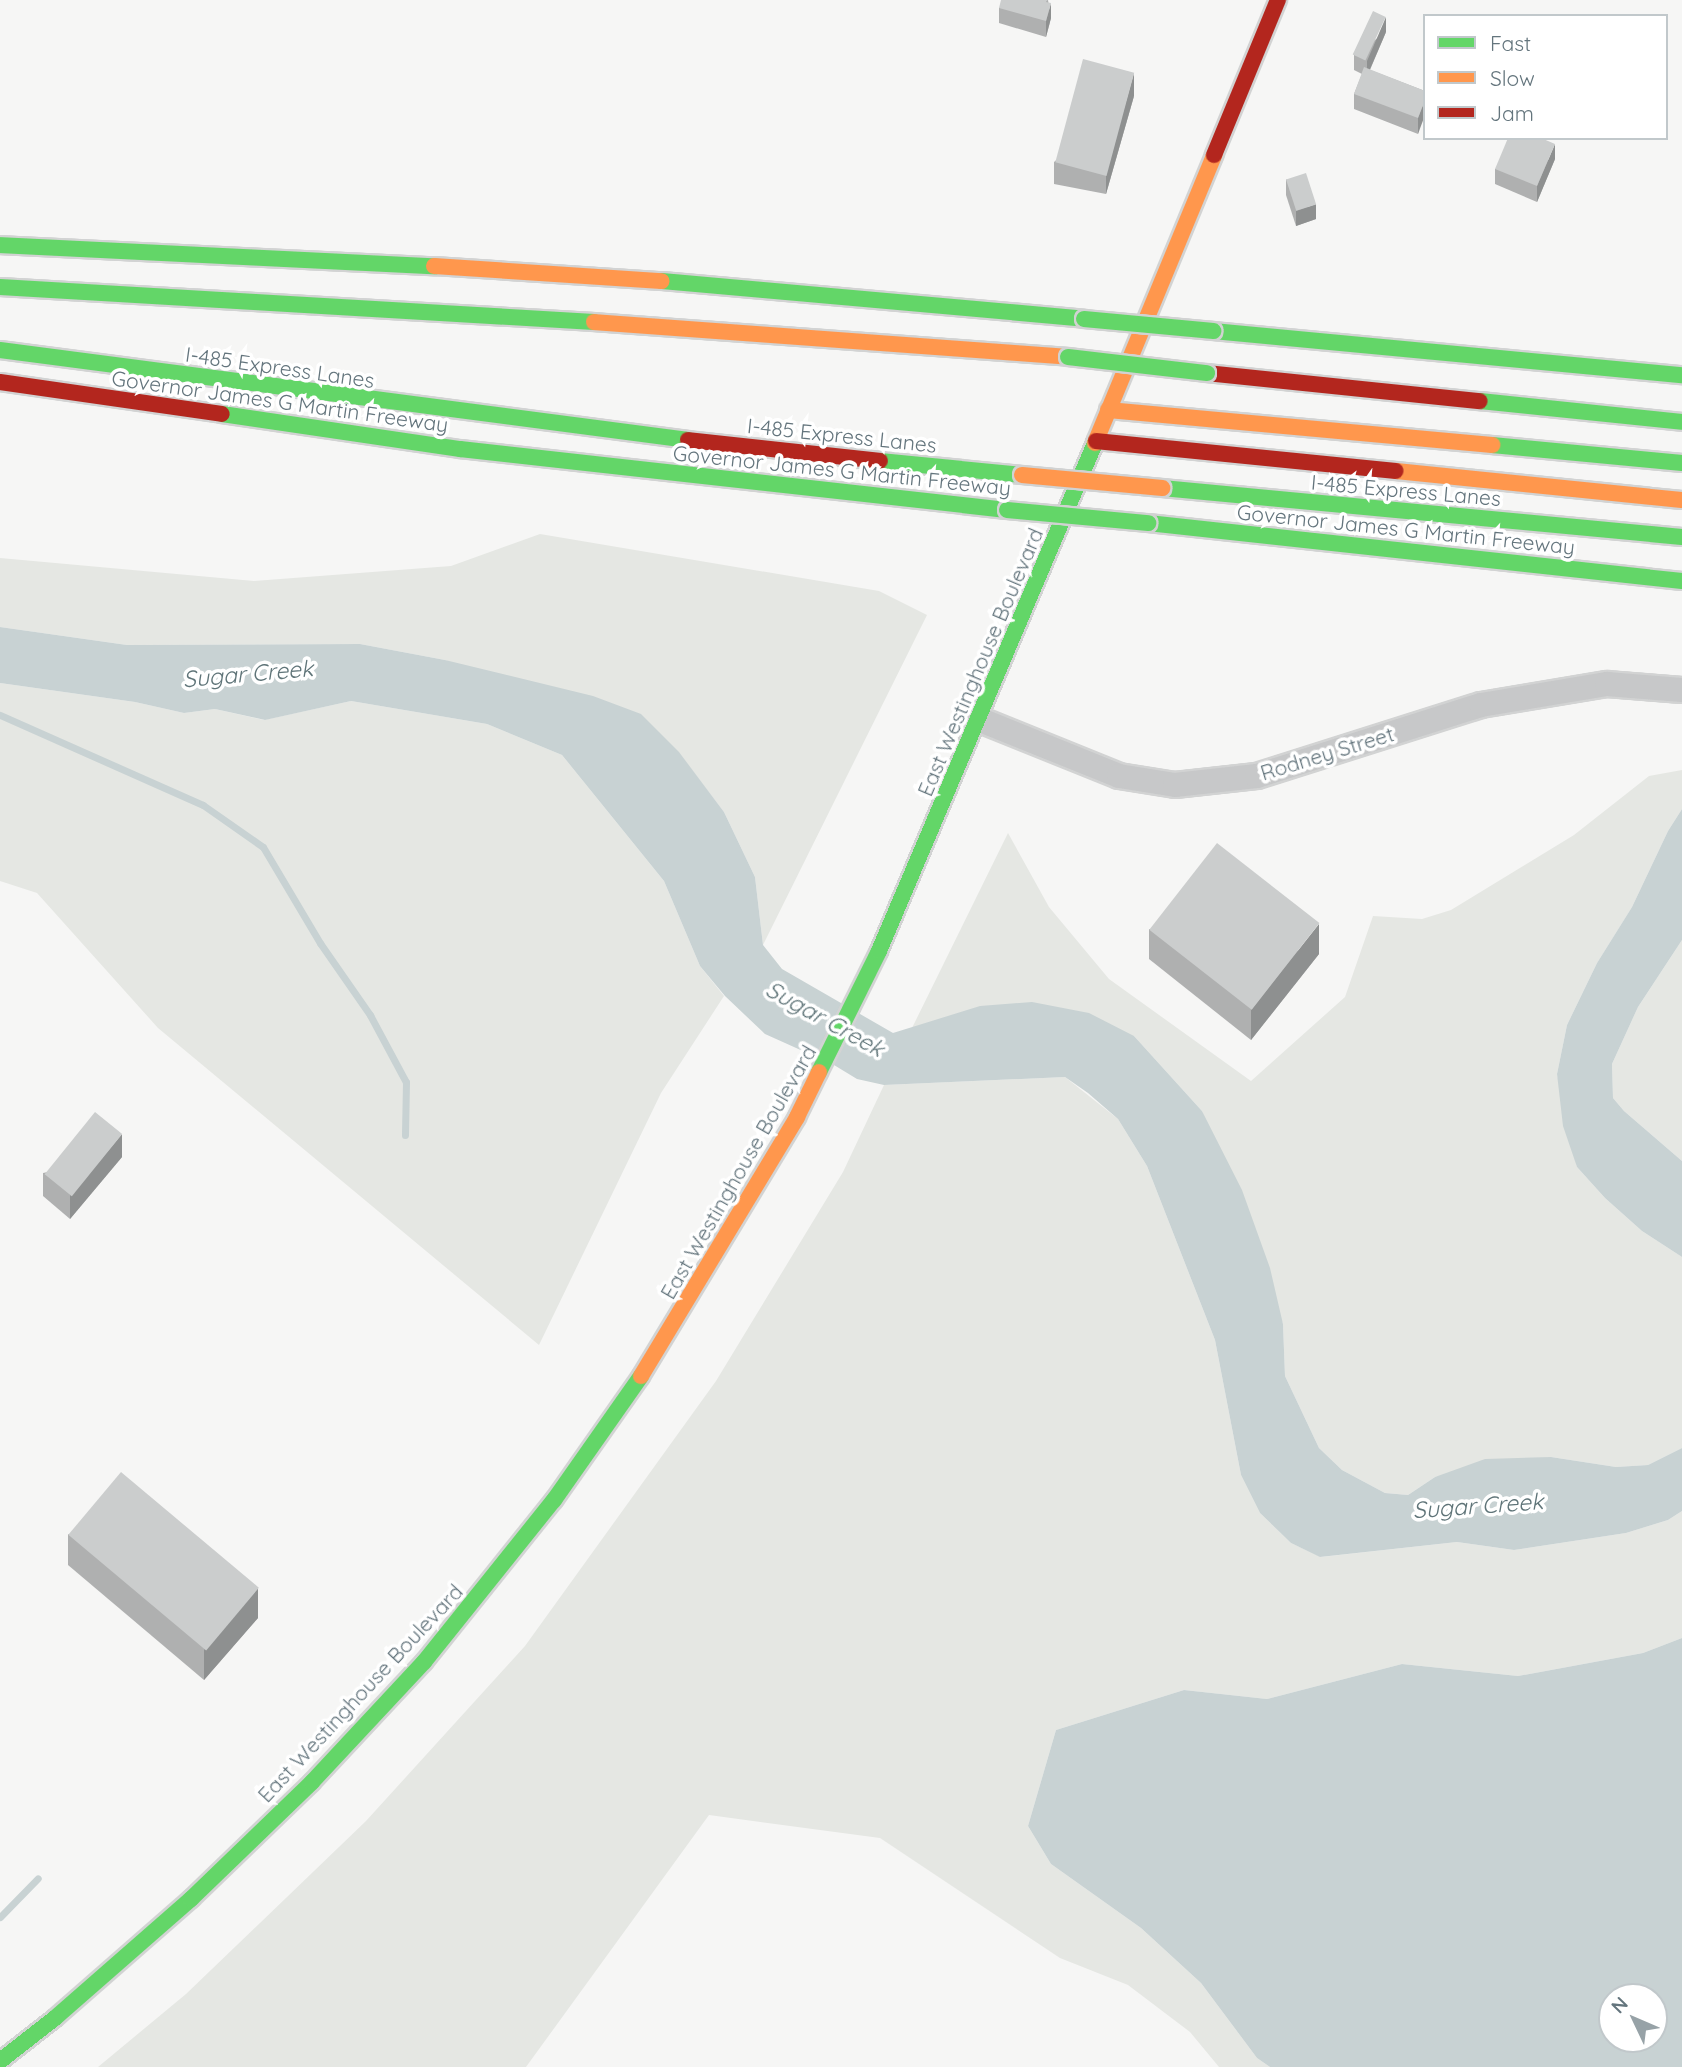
<!DOCTYPE html>
<style>
body{margin:0}
#map{position:relative;width:1682px;height:2067px;overflow:hidden;background:#f6f6f5;font-family:Quicksand,sans-serif}
div>[style]{position:absolute}
.green>*{inset:0;background:#e5e7e3}
.water>*{inset:0;background:#c8d2d3}
.stream>*{height:7px;margin:-3.5px;padding:0 3.5px;transform-origin:3.5px;border-radius:3.5px;background:#c8d2d3}
.roads{filter:drop-shadow(2px 0 #d2d3d3) drop-shadow(-2px 0 #d2d3d3) drop-shadow(0 2px #d2d3d3) drop-shadow(0 -2px #d2d3d3)}
.street>*{height:24px;margin:-12px;padding:0 12px;transform-origin:12px;border-radius:12px;background:#c7c8c9}
.fast>*{height:16px;margin:-8px;padding:0 8px;transform-origin:8px;border-radius:8px;background:#63d668}
.slow>*{height:16px;margin:-8px;padding:0 8px;transform-origin:8px;border-radius:8px;background:#ff974d}
.jam>*{height:16px;margin:-8px;padding:0 8px;transform-origin:8px;border-radius:8px;background:#b3261e}
.bridges{filter:drop-shadow(2px 0 #d1d2d2) drop-shadow(-2px 0 #d1d2d2) drop-shadow(0 2px #d1d2d2) drop-shadow(0 -2px #d1d2d2)}
.fast-bridge>*{height:16px;margin:-8px;padding:0 8px;transform-origin:8px;border-radius:8px;background:#63d668}
.slow-bridge>*{height:16px;margin:-8px;padding:0 8px;transform-origin:8px;border-radius:8px;background:#ff974d}
.wall>*{inset:0;background:#afb0b0}
.shaded-wall>*{inset:0;background:#8e9090}
.building>*{inset:0;background:#cbcdcd;transform-origin:0 0}
span{translate:-50% -50%;white-space:nowrap;text-align:center;line-height:1.15;-webkit-text-stroke:7px #fff;paint-order:stroke}
.street-label{font-size:21px;color:#64757d}
.water-label{font-size:23px;color:#5f7478;font-style:italic}
.legend{position:absolute;left:1423px;top:14px;width:245px;height:126px;box-sizing:border-box;background:#fff;border:2px solid #c1c8cb;margin:0;padding:9px 12px;list-style:none;font-size:21px;color:#64757d}
.legend li{display:flex;align-items:center;gap:14px;height:35px}
.legend b{width:35px;border:2px solid #c1c8cb}
.north{position:absolute;left:1598px;top:1983px;width:70px;height:70px;box-sizing:border-box;background:#fff;border:2px solid #c1c8cb;border-radius:50%;rotate:314deg;font-size:19px;font-weight:700;line-height:28px;text-align:center;color:#64757d}
.north::after{content:'';display:block;margin:auto;width:24px;height:32px;background:#97a2a7;clip-path:polygon(50% 0,100% 100%,50% 72%,0 100%)}
</style>
<div id="map">
<div class="green">
<i style="clip-path:polygon(540px 534px,879px 591px,927px 615px,763px 945px,755px 877px,724px 812px,679px 753px,445px 660px,360px 644px,127px 645px,0 627px,0 558px,254px 581px,451px 566px)"></i>
<i style="clip-path:polygon(0 683px,135px 702px,184px 713px,215px 709px,264px 720px,351px 701px,487px 724px,562px 755px,664px 881px,700px 966px,724px 996px,661px 1093px,539px 1345px,158px 1028px,37px 893px,0 881px)"></i>
<i style="clip-path:polygon(1682px 770px,1682px 809px,1668px 831px,1632px 907px,1597px 963px,1567px 1025px,1557px 1074px,1577px 1167px,1605px 1198px,1642px 1231px,1682px 1257px,1682px 1448px,1648px 1465px,1616px 1467px,1551px 1457px,1435px 1477px,1408px 1495px,1385px 1493px,1342px 1470px,1319px 1448px,1285px 1376px,1283px 1324px,1202px 1111px,1134px 1036px,911px 1030px,1008px 833px,1049px 907px,1109px 979px,1251px 1081px,1345px 997px,1373px 916px,1422px 919px,1451px 910px,1574px 835px,1649px 776px)"></i>
<i style="clip-path:polygon(1682px 940px,1682px 1161px,1624px 1111px,1613px 1098px,1612px 1064px,1638px 1007px)"></i>
<i style="clip-path:polygon(1065px 1077px,1118px 1119px,1147px 1166px,1215px 1340px,1241px 1475px,1260px 1513px,1291px 1543px,1321px 1557px,1457px 1542px,1514px 1550px,1626px 1533px,1668px 1520px,1682px 1511px,1682px 1638px,1643px 1653px,1518px 1676px,1402px 1664px,1267px 1699px,1184px 1690px,1056px 1730px,1028px 1826px,1051px 1864px,1141px 1928px,1201px 1983px,1257px 2058px,1270px 2067px,1219px 2067px,1190px 2032px,1128px 1985px,1060px 1958px,880px 1838px,709px 1815px,526px 2067px,98px 2067px,186px 1994px,366px 1821px,525px 1646px,716px 1381px,843px 1172px,884px 1085px)"></i>
</div>
<div class="water">
<i style="clip-path:polygon(0 627px,127px 645px,360px 644px,445px 660px,593px 696px,641px 714px,679px 752px,724px 812px,755px 877px,763px 945px,782px 969px,893px 1033px,980px 1006px,1032px 1002px,1089px 1013px,1134px 1036px,1202px 1111px,1242px 1190px,1270px 1268px,1283px 1324px,1285px 1376px,1319px 1448px,1342px 1470px,1385px 1493px,1408px 1495px,1435px 1477px,1485px 1459px,1551px 1457px,1616px 1467px,1648px 1465px,1682px 1448px,1682px 1511px,1668px 1520px,1626px 1533px,1514px 1550px,1457px 1542px,1320px 1557px,1291px 1543px,1260px 1513px,1241px 1475px,1215px 1340px,1147px 1166px,1118px 1119px,1088px 1093px,1065px 1077px,884px 1085px,857px 1079px,834px 1065px,765px 1034px,725px 996px,700px 966px,664px 881px,562px 755px,487px 724px,351px 701px,265px 720px,215px 709px,184px 713px,135px 702px,0 683px)"></i>
<i style="clip-path:polygon(1682px 809px,1682px 940px,1638px 1007px,1612px 1064px,1613px 1098px,1624px 1111px,1682px 1161px,1682px 1257px,1642px 1231px,1605px 1198px,1577px 1167px,1563px 1126px,1557px 1074px,1567px 1025px,1597px 963px,1632px 907px,1668px 831px)"></i>
<i style="clip-path:polygon(evenodd,1682px 1638px,1682px 2067px,1270px 2067px,1257px 2058px,1201px 1983px,1141px 1928px,1051px 1864px,1028px 1826px,1056px 1730px,1184px 1690px,1267px 1699px,1402px 1664px,1518px 1676px,1643px 1653px,1682px 1638px,1654px 1997px,1654px 2039px,1612px 2039px,1612px 1997px,1654px 1997px)"></i>
</div>
<div class="stream">
<i style="left:0;top:715px;width:222px;rotate:23.9deg"></i>
<i style="left:203px;top:805px;width:73px;rotate:35deg"></i>
<i style="left:263px;top:847px;width:112px;rotate:59.3deg"></i>
<i style="left:320px;top:943px;width:88px;rotate:55.2deg"></i>
<i style="left:370px;top:1015px;width:76px;rotate:61.8deg"></i>
<i style="left:406px;top:1082px;width:53px;rotate:91.1deg"></i>
<i style="left:0;top:1917px;width:54px;rotate:-45.7deg"></i>
</div>
<div class="roads">
<div class="street">
<i style="left:978px;top:719px;width:152px;rotate:22deg"></i>
<i style="left:1119px;top:776px;width:57px;rotate:9.1deg"></i>
<i style="left:1175px;top:785px;width:82px;rotate:-6.3deg"></i>
<i style="left:1257px;top:776px;width:235px;rotate:-17.6deg"></i>
<i style="left:1481px;top:705px;width:128px;rotate:-9.5deg"></i>
<i style="left:1607px;top:684px;width:75px;rotate:4.6deg"></i>
</div>
<div class="fast">
<i style="left:0;top:245px;width:435px;rotate:2.8deg"></i>
<i style="left:662px;top:281px;width:424px;rotate:5.1deg"></i>
<i style="left:0;top:287px;width:595px;rotate:3.37deg"></i>
<i style="left:1213px;top:331px;width:471px;rotate:5.4deg"></i>
<i style="left:0;top:350px;width:694px;rotate:7.45deg"></i>
<i style="left:1480px;top:401px;width:203px;rotate:5.9deg"></i>
<i style="left:222px;top:414px;width:241px;rotate:8.4deg"></i>
<i style="left:460px;top:449px;width:550px;rotate:6.36deg"></i>
<i style="left:1492px;top:445px;width:191px;rotate:5.4deg"></i>
<i style="left:880px;top:461px;width:143px;rotate:5.6deg"></i>
<i style="left:1162px;top:488px;width:522px;rotate:5.38deg"></i>
<i style="left:1148px;top:523px;width:537px;rotate:6.2deg"></i>
<i style="left:819px;top:1072px;width:135px;rotate:-63.6deg"></i>
<i style="left:879px;top:951px;width:552px;rotate:-66.96deg"></i>
<i style="left:0;top:2061px;width:70px;rotate:-38deg"></i>
<i style="left:55px;top:2018px;width:181px;rotate:-41.2deg"></i>
<i style="left:191px;top:1899px;width:168px;rotate:-44deg"></i>
<i style="left:312px;top:1782px;width:164px;rotate:-47deg"></i>
<i style="left:424px;top:1662px;width:208px;rotate:-51.3deg"></i>
<i style="left:554px;top:1500px;width:151px;rotate:-54.9deg"></i>
</div>
<div class="slow">
<i style="left:434px;top:266px;width:228px;rotate:3.8deg"></i>
<i style="left:594px;top:322px;width:475px;rotate:4.2deg"></i>
<i style="left:1108px;top:410px;width:386px;rotate:5.2deg"></i>
<i style="left:1095px;top:443px;width:312px;rotate:-67.5deg"></i>
<i style="left:1396px;top:471px;width:287px;rotate:5.8deg"></i>
<i style="left:641px;top:1376px;width:302px;rotate:-58.9deg"></i>
<i style="left:797px;top:1117px;width:50px;rotate:-63.9deg"></i>
</div>
<div class="jam">
<i style="left:1214px;top:155px;width:168px;rotate:-67.6deg"></i>
<i style="left:1207px;top:373px;width:274px;rotate:5.9deg"></i>
<i style="left:0;top:382px;width:224px;rotate:8.2deg"></i>
<i style="left:688px;top:440px;width:193px;rotate:6.2deg"></i>
<i style="left:1096px;top:441px;width:301px;rotate:5.7deg"></i>
</div>
</div>
<div class="bridges">
<div class="fast-bridge">
<i style="left:1084px;top:319px;width:130px;rotate:5.3deg"></i>
<i style="left:1068px;top:357px;width:140px;rotate:6.6deg"></i>
<i style="left:1007px;top:510px;width:142px;rotate:5.3deg"></i>
</div>
<div class="slow-bridge">
<i style="left:1022px;top:475px;width:141px;rotate:5.3deg"></i>
</div>
</div>
<div class="wall">
<i style="clip-path:polygon(1048px 0,1051px 18px,1046px 37px,999px 23px,999px 8px)"></i>
<i style="clip-path:polygon(1386px 32px,1370px 70px,1425px 91px,1418px 134px,1354px 109px,1354px 94px,1362px 74px,1354px 70px,1354px 55px)"></i>
<i style="clip-path:polygon(1134px 96px,1106px 194px,1054px 184px,1054px 162px)"></i>
<i style="clip-path:polygon(1555px 159px,1537px 202px,1495px 184px,1495px 169px)"></i>
<i style="clip-path:polygon(1286px 179px,1316px 219px,1296px 226px,1286px 195px)"></i>
<i style="clip-path:polygon(1149px 929px,1319px 954px,1251px 1040px,1149px 959px)"></i>
<i style="clip-path:polygon(122px 1157px,70px 1219px,43px 1196px,43px 1173px)"></i>
<i style="clip-path:polygon(68px 1534px,258px 1618px,204px 1680px,68px 1565px)"></i>
</div>
<div class="shaded-wall">
<i style="clip-path:polygon(1051px 3px,1051px 18px,1046px 37px,1046px 21px)"></i>
<i style="clip-path:polygon(1386px 17px,1386px 32px,1367px 76px,1367px 61px)"></i>
<i style="clip-path:polygon(1134px 73px,1134px 96px,1106px 194px,1106px 172px)"></i>
<i style="clip-path:polygon(1425px 100px,1425px 115px,1418px 134px,1418px 118px)"></i>
<i style="clip-path:polygon(1555px 144px,1555px 159px,1537px 202px,1537px 186px)"></i>
<i style="clip-path:polygon(1316px 204px,1316px 219px,1296px 226px,1296px 211px)"></i>
<i style="clip-path:polygon(1319px 924px,1319px 954px,1251px 1040px,1251px 1010px)"></i>
<i style="clip-path:polygon(122px 1134px,122px 1157px,70px 1219px,70px 1196px)"></i>
<i style="clip-path:polygon(258px 1588px,258px 1618px,204px 1680px,204px 1650px)"></i>
</div>
<div class="building">
<i style="clip-path:polygon(1001px 0,1047px 0,1046px 2px,1051px 3px,1046px 21px,999px 8px)"></i>
<i style="left:1373px;top:11px;width:14px;height:48px;rotate:25deg"></i>
<i style="left:1083px;top:59px;width:53px;height:107px;rotate:15deg"></i>
<i style="clip-path:polygon(1364px 67px,1425px 91px,1425px 100px,1418px 118px,1354px 94px)"></i>
<i style="clip-path:polygon(1508px 138px,1541px 138px,1555px 144px,1537px 186px,1495px 169px)"></i>
<i style="left:1306px;top:173px;width:33px;height:21px;rotate:72deg"></i>
<i style="left:1217px;top:843px;width:130px;height:110px;rotate:38deg"></i>
<i style="left:95px;top:1112px;width:35px;height:80px;rotate:39deg"></i>
<i style="left:121px;top:1472px;width:180px;height:82px;rotate:40deg"></i>
</div>
<div class="street-label">
<span style="left:280px;top:367px;rotate:8deg">I-485 Express Lanes</span>
<span style="left:280px;top:401px;rotate:8deg">Governor James G Martin Freeway</span>
<span style="left:842px;top:435px;rotate:6deg">I-485 Express Lanes</span>
<span style="left:842px;top:470px;rotate:6deg">Governor James G Martin Freeway</span>
<span style="left:1406px;top:490px;rotate:5deg">I-485 Express Lanes</span>
<span style="left:1406px;top:529px;rotate:6deg">Governor James G Martin Freeway</span>
<span style="left:980px;top:662px;rotate:-67deg">East Westinghouse Boulevard</span>
<span style="left:1327px;top:753px;rotate:-17deg">Rodney Street</span>
<span style="left:738px;top:1172px;rotate:-60deg">East Westinghouse Boulevard</span>
<span style="left:360px;top:1693px;rotate:-47deg">East Westinghouse Boulevard</span>
</div>
<div class="water-label">
<span style="left:248px;top:674px;rotate:-5deg">Sugar Creek</span>
<span style="left:825px;top:1019px;rotate:29deg">Sugar Creek</span>
<span style="left:1478px;top:1506px;rotate:-4deg">Sugar Creek</span>
</div>
<ul class="legend">
<li><b style="height:9px;background:#63d668"></b>Fast</li>
<li><b style="height:9px;background:#ff974d"></b>Slow</li>
<li><b style="height:9px;background:#b3261e"></b>Jam</li>
</ul>
<div class="north">N</div>
</div>
